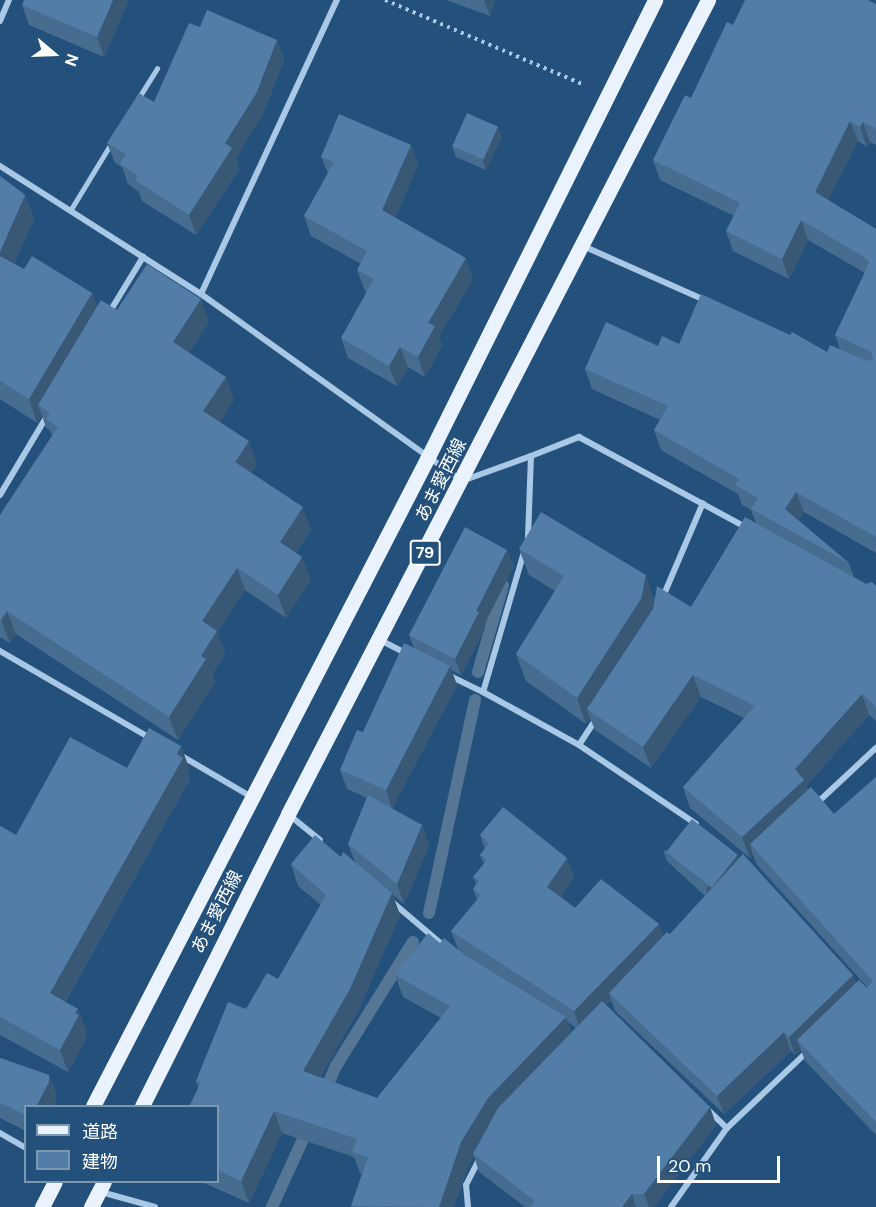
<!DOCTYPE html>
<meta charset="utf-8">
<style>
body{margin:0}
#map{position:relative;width:876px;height:1207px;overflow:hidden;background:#24517c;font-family:"DM Sans","Noto Sans JP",sans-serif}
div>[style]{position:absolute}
.stream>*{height:12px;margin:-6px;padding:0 6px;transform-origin:6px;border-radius:6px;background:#567695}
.path>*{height:4px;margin-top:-2px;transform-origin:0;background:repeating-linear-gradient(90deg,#a8c8e5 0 3px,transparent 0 7.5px)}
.lane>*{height:4.5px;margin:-2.25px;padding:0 2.25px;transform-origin:2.25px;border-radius:2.25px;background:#a8c8e5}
.street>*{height:6px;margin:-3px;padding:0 3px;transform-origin:3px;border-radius:3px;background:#a8c8e5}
.primary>*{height:15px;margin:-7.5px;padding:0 7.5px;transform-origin:7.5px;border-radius:7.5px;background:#e9f2fd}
.wall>*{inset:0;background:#466c90}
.shaded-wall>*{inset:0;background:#395875}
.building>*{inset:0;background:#517da7;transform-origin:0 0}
span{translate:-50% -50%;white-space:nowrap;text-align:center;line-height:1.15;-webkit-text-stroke:4.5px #24517c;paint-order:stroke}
.shield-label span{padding:2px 4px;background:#24517c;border:2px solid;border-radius:4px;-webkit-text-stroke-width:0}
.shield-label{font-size:16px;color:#fff;font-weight:700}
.street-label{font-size:18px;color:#fff}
.legend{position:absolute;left:24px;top:1105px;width:195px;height:78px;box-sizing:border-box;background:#24517c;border:2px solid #7c97b0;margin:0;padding:8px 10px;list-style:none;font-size:18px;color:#fff}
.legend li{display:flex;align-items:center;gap:12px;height:30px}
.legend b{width:30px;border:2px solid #7c97b0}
.north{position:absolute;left:24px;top:24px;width:60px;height:60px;-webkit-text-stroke:4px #24517c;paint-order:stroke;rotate:109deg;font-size:16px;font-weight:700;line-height:24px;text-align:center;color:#fff}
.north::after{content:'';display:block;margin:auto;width:21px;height:27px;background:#fff;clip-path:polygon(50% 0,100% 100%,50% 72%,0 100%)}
.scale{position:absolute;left:657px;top:1156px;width:123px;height:27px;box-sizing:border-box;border:3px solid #fff;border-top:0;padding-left:8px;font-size:18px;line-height:21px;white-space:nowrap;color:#fff;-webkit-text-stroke:4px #24517c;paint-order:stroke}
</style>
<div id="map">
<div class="stream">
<i style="left:478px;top:672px;width:90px;rotate:-73.8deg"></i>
<i style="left:429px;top:913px;width:218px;rotate:-77.8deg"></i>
<i style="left:323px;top:1096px;width:33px;rotate:-67deg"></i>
<i style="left:336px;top:1066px;width:146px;rotate:-58.2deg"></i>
<i style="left:272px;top:1207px;width:89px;rotate:-65.4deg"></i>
</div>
<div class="path">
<i style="left:385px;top:0;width:214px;rotate:23.1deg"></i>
</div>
<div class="lane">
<i style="left:138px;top:99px;width:36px;rotate:-58deg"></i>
<i style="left:70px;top:211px;width:81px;rotate:-58.7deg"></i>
</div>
<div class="street">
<i style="left:0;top:21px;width:23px;rotate:-67deg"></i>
<i style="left:0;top:166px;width:238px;rotate:32.5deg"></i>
<i style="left:201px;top:294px;width:321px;rotate:35.6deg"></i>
<i style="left:462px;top:481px;width:73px;rotate:-19.9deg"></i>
<i style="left:531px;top:456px;width:83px;rotate:92.1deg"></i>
<i style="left:583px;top:246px;width:133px;rotate:23.9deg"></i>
<i style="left:201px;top:294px;width:324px;rotate:-65.2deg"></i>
<i style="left:109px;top:313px;width:66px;rotate:-58.7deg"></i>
<i style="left:531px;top:456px;width:52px;rotate:-21.6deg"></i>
<i style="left:579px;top:437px;width:191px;rotate:28.4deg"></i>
<i style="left:0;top:495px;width:94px;rotate:-59.3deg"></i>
<i style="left:524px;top:552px;width:146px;rotate:106.3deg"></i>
<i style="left:483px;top:692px;width:110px;rotate:28.9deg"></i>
<i style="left:579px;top:745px;width:141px;rotate:34deg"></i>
<i style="left:662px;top:599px;width:104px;rotate:-66.9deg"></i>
<i style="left:380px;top:640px;width:30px;rotate:27deg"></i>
<i style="left:0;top:651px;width:173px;rotate:30.1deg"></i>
<i style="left:448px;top:675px;width:39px;rotate:26deg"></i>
<i style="left:579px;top:745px;width:31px;rotate:-57deg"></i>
<i style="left:180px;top:755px;width:81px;rotate:30.4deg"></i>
<i style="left:817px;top:803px;width:81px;rotate:-43deg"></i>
<i style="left:288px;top:814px;width:41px;rotate:39.1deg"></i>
<i style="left:391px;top:901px;width:71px;rotate:40.4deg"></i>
<i style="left:706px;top:1108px;width:29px;rotate:44deg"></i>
<i style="left:0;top:1133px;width:30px;rotate:30deg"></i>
<i style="left:101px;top:1192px;width:56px;rotate:15.5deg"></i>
<i style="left:468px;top:1207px;width:22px;rotate:-95deg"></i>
<i style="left:466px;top:1185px;width:28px;rotate:-63deg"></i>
<i style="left:671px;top:1207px;width:97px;rotate:-54.7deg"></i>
<i style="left:727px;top:1128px;width:113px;rotate:-43.6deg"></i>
</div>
<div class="primary">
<i style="left:93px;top:1106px;width:728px;rotate:-62.7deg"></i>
<i style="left:427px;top:459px;width:513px;rotate:-63.58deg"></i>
<i style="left:142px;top:1106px;width:326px;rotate:-63.4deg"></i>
<i style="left:288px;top:814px;width:916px;rotate:-62.71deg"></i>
<i style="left:42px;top:1207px;width:28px;rotate:-63deg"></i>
<i style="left:91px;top:1207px;width:28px;rotate:-63deg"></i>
</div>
<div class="wall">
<i style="clip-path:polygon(129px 0,104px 57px,29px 25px,22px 5px)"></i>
<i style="clip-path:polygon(446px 0,495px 0,490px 16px)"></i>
<i style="clip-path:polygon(evenodd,876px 4px,876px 145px,870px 142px,867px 147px,858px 141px,828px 200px,876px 229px,876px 553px,804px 512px,798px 520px,849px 563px,854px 577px,866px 584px,876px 586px,876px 721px,869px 715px,806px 786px,808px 790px,834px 814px,876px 777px,876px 1135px,805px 1061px,801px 1050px,795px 1055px,791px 1051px,724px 1114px,615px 1011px,611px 1000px,606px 1005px,710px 1107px,716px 1125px,654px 1207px,525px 1207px,479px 1172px,474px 1156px,469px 1164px,454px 1207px,351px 1207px,362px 1174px,360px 1173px,354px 1157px,282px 1133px,249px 1203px,202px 1182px,218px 1182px,218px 1107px,198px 1087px,196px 1081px,246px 1009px,278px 979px,321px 905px,298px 886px,291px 864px,355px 862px,348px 844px,367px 798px,347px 789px,340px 770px,414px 648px,409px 635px,514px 566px,484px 625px,485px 629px,461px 675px,451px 670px,457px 685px,392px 809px,422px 825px,429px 846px,404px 904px,392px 894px,400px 915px,358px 1011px,320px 1077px,377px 1098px,441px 1018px,403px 997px,395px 975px,440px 943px,458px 949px,451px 931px,477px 900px,473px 889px,476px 884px,473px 877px,484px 864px,480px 855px,485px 849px,480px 835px,567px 858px,574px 878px,561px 897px,575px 908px,663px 937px,670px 934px,705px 896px,667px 861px,663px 850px,740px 858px,853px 975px,856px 983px,868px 988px,757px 865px,753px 855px,750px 858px,690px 808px,683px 787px,744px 718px,701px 697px,651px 768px,595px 730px,590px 718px,586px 724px,526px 681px,516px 654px,555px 591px,529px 575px,519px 549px,654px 599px,691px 607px,756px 523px,751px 510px,742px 505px,738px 494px,661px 450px,654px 430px,660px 420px,592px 389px,585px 369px,658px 346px,679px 344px,827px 352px,840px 349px,835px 335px,865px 273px,808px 240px,789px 279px,733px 251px,726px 231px,734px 216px,660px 180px,653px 160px,691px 98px,733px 25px,876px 4px,568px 1022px,576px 1028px,571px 1032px,568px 1022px)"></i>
<i style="clip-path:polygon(200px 27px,277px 40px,284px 60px,263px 114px,236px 158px,239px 169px,196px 235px,142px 201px,139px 192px,128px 184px,122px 167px,115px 163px,107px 143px,154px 102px)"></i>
<i style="clip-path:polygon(502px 137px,486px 170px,456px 157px,452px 146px)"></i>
<i style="clip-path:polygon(411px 145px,418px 165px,395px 218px,473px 279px,439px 337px,442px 346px,425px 377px,408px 367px,397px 386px,348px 358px,341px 338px,367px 292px,365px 291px,357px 270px,361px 264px,311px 236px,304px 216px,328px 174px,321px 157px)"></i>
<i style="clip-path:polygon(0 176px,25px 195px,34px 219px,14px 264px,24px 269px,92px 293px,97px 307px,209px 322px,189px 352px,234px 400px,220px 422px,257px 464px,251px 473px,311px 530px,296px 553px,302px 557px,311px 580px,286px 618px,245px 590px,217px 633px,225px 654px,212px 674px,215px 682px,178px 740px,16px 634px,10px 643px,0 637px,0 515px,52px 436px,50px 430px,46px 428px,42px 415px,37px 423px,0 399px)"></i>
<i style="clip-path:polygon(181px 746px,189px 768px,188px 771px,190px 779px,65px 1002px,78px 1009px,86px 1031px,85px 1032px,87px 1037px,68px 1072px,0 1035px,0 826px,16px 835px,127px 768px)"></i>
<i style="clip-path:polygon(0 1058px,49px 1075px,56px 1094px,56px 1101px,53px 1107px,26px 1107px,26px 1131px,0 1118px)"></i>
</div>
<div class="shaded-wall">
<i style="clip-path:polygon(113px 0,129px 0,104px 57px,97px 37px)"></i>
<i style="clip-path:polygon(484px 0,495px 0,490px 16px)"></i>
<i style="clip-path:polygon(277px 40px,284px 60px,263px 114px,236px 158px,239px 169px,196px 235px,189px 215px)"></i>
<i style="clip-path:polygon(850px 121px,858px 141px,823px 211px,815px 192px)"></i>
<i style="clip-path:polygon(863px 122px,870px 142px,867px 147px,860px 127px)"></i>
<i style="clip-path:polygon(498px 127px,502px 137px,486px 170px,482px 159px)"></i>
<i style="clip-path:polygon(411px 145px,418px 165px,390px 231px,382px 210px)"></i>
<i style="clip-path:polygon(25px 195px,34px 219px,7px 280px,0 259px,0 252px)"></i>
<i style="clip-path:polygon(801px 220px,808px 240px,789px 279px,782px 259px)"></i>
<i style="clip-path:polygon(466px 258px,473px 279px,439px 337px,442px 346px,425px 377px,418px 357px,428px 323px)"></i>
<i style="clip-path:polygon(92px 293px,101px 317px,38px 405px,42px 415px,37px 423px,29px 399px)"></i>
<i style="clip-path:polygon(201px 299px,209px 322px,181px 365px,173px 342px)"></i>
<i style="clip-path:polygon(400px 347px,408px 367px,397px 386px,389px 366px)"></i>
<i style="clip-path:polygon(226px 377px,234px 400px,212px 434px,203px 411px)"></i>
<i style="clip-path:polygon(249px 441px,257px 464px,243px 485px,235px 462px)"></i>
<i style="clip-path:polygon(796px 492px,804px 512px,792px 528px,785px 509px)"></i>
<i style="clip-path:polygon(303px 507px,311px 530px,288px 565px,280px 542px)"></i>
<i style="clip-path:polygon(507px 550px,514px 566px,484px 625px,485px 629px,461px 675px,455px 659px,476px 611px)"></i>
<i style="clip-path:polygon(302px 557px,311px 580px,286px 618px,278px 595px)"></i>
<i style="clip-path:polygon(237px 568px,245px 590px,217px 633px,225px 654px,212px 674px,215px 682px,178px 740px,169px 717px,202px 621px)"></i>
<i style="clip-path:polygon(646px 575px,655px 602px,651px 625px,587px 709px,590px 718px,586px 724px,577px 698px)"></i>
<i style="clip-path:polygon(7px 611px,16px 634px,10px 643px,1px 620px)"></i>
<i style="clip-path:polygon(450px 666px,457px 685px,392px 809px,386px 790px)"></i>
<i style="clip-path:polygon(693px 675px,701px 697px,651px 768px,643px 747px)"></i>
<i style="clip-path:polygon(862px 694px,869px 715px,806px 786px,812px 801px,750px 844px,753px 855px,750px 858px,742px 837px,795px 769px)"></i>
<i style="clip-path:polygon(181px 746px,189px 768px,188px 771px,190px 779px,57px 1015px,50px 993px)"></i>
<i style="clip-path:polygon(422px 825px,429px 846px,404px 904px,397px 884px)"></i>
<i style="clip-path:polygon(738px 855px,742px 866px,709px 899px,706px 889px)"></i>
<i style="clip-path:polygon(567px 858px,574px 878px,554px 907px,547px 887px)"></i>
<i style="clip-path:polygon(392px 893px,400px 915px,358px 1011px,311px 1093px,303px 1071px)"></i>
<i style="clip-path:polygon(659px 924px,666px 944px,609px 993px,611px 1000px,581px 1031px,574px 1011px)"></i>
<i style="clip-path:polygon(853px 975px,860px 994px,797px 1040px,801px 1050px,795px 1055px,789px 1037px)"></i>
<i style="clip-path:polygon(78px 1009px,86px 1031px,85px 1032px,87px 1037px,68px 1072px,60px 1050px,75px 1013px)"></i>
<i style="clip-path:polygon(566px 1017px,574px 1039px,473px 1154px,474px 1156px,469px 1164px,454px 1207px,439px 1207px,461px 1142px,488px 1098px)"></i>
<i style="clip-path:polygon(784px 1032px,791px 1051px,724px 1114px,717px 1096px)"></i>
<i style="clip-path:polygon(49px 1075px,56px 1094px,56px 1101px,53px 1107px,36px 1107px)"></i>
<i style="clip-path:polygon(710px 1107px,716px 1125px,654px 1207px,649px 1207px,644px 1194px)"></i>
<i style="clip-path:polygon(274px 1111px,282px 1133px,249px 1203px,241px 1181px)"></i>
<i style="clip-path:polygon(632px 1194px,636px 1207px,622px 1207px)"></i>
</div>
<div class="building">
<i style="clip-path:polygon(24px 0,113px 0,97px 37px,22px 5px)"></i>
<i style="clip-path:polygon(745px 0,868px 0,876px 4px,876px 129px,863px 122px,860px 127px,850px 121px,815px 192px,876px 229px,876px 537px,796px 492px,785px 509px,849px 563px,751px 509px,758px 498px,735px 485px,739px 479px,654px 430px,668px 406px,585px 369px,606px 322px,658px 346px,662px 336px,679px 344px,701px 294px,790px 335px,792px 332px,827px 352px,830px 345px,867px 361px,873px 359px,871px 352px,835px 335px,864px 274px,869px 262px,864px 257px,801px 220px,782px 259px,726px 231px,740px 203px,653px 160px,685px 95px,691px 98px,727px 22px,733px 25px)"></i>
<i style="clip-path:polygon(207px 10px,277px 40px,256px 94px,225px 143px,232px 148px,189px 215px,135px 180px,138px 176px,120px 164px,126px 154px,107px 143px,139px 93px,154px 102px,189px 23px,200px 27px)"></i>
<i style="left:467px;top:113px;width:34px;height:36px;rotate:24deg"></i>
<i style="clip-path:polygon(339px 114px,411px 145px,382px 210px,466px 258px,428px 323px,435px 326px,418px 357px,400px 347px,389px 366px,341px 338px,374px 279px,357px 270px,367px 251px,304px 216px,334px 162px,321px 157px)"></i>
<i style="clip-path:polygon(0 176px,25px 195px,0 252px)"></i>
<i style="clip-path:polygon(0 256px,24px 269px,32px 256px,92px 293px,29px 399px,0 381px)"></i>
<i style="clip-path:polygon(147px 264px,201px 299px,173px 342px,226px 377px,203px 411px,249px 441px,235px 462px,303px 507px,280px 542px,302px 557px,278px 595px,237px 568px,202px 621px,217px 631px,201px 656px,206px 659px,169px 717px,7px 611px,1px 620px,0 619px,0 515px,58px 427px,46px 419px,50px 413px,38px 405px,101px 300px,117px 310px)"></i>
<i style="clip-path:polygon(541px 512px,646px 575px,641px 599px,577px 698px,516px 654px,564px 576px,519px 549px)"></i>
<i style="clip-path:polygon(745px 517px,866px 584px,872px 582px,876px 586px,876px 707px,862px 694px,795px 769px,804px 780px,742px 837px,683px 787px,755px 706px,693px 675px,643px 747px,587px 709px,653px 609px,657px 586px,691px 607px)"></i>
<i style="clip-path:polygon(465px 527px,507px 550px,476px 611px,479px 612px,455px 659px,409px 635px)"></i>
<i style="clip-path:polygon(404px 643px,450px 666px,386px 790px,340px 770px,357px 730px,363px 732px)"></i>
<i style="clip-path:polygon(149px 728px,181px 746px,177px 754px,183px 758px,50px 993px,78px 1009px,75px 1013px,79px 1015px,60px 1050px,0 1017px,0 826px,16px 835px,70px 737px,127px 768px)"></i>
<i style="clip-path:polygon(876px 777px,876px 1122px,797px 1040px,859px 980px,867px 988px,873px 981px,750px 844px,811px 787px,834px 814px)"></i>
<i style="clip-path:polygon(368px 795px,422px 825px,397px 884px,348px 844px)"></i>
<i style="clip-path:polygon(503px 807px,567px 858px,547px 887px,575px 908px,601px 879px,659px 924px,574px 1011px,451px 931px,481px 895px,473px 889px,479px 881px,473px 877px,487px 860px,480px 855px,489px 843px,480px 835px)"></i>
<i style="left:692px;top:819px;width:58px;height:42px;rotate:38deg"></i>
<i style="clip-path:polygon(315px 835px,341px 857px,343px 852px,392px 893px,350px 989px,303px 1071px,377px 1098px,450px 1006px,395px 975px,428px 933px,440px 943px,444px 938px,463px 954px,566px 1017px,488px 1098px,461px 1142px,439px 1207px,351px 1206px,368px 1157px,352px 1152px,357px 1139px,274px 1111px,241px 1181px,218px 1170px,218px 1107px,189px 1107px,201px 1082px,196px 1081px,228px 1002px,246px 1009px,267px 973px,278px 979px,326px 895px,291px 864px)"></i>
<i style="clip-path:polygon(743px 854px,853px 975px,789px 1037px,784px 1032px,717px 1096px,609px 993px,667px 932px,670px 934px)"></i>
<i style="clip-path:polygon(602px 1001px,710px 1107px,644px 1194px,632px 1194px,622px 1207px,530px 1207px,535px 1201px,473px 1154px,498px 1108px)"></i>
<i style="clip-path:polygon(0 1058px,49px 1075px,49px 1082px,36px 1107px,26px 1107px,26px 1115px,0 1103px)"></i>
</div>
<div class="shield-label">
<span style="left:425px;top:553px">79</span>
</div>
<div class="street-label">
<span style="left:441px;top:480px;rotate:-63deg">あま愛西線</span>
<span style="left:217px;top:912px;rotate:-63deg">あま愛西線</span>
</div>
<ul class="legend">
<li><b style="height:8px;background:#e9f2fd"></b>道路</li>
<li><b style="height:16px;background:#517da7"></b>建物</li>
</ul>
<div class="north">N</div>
<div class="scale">20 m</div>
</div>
